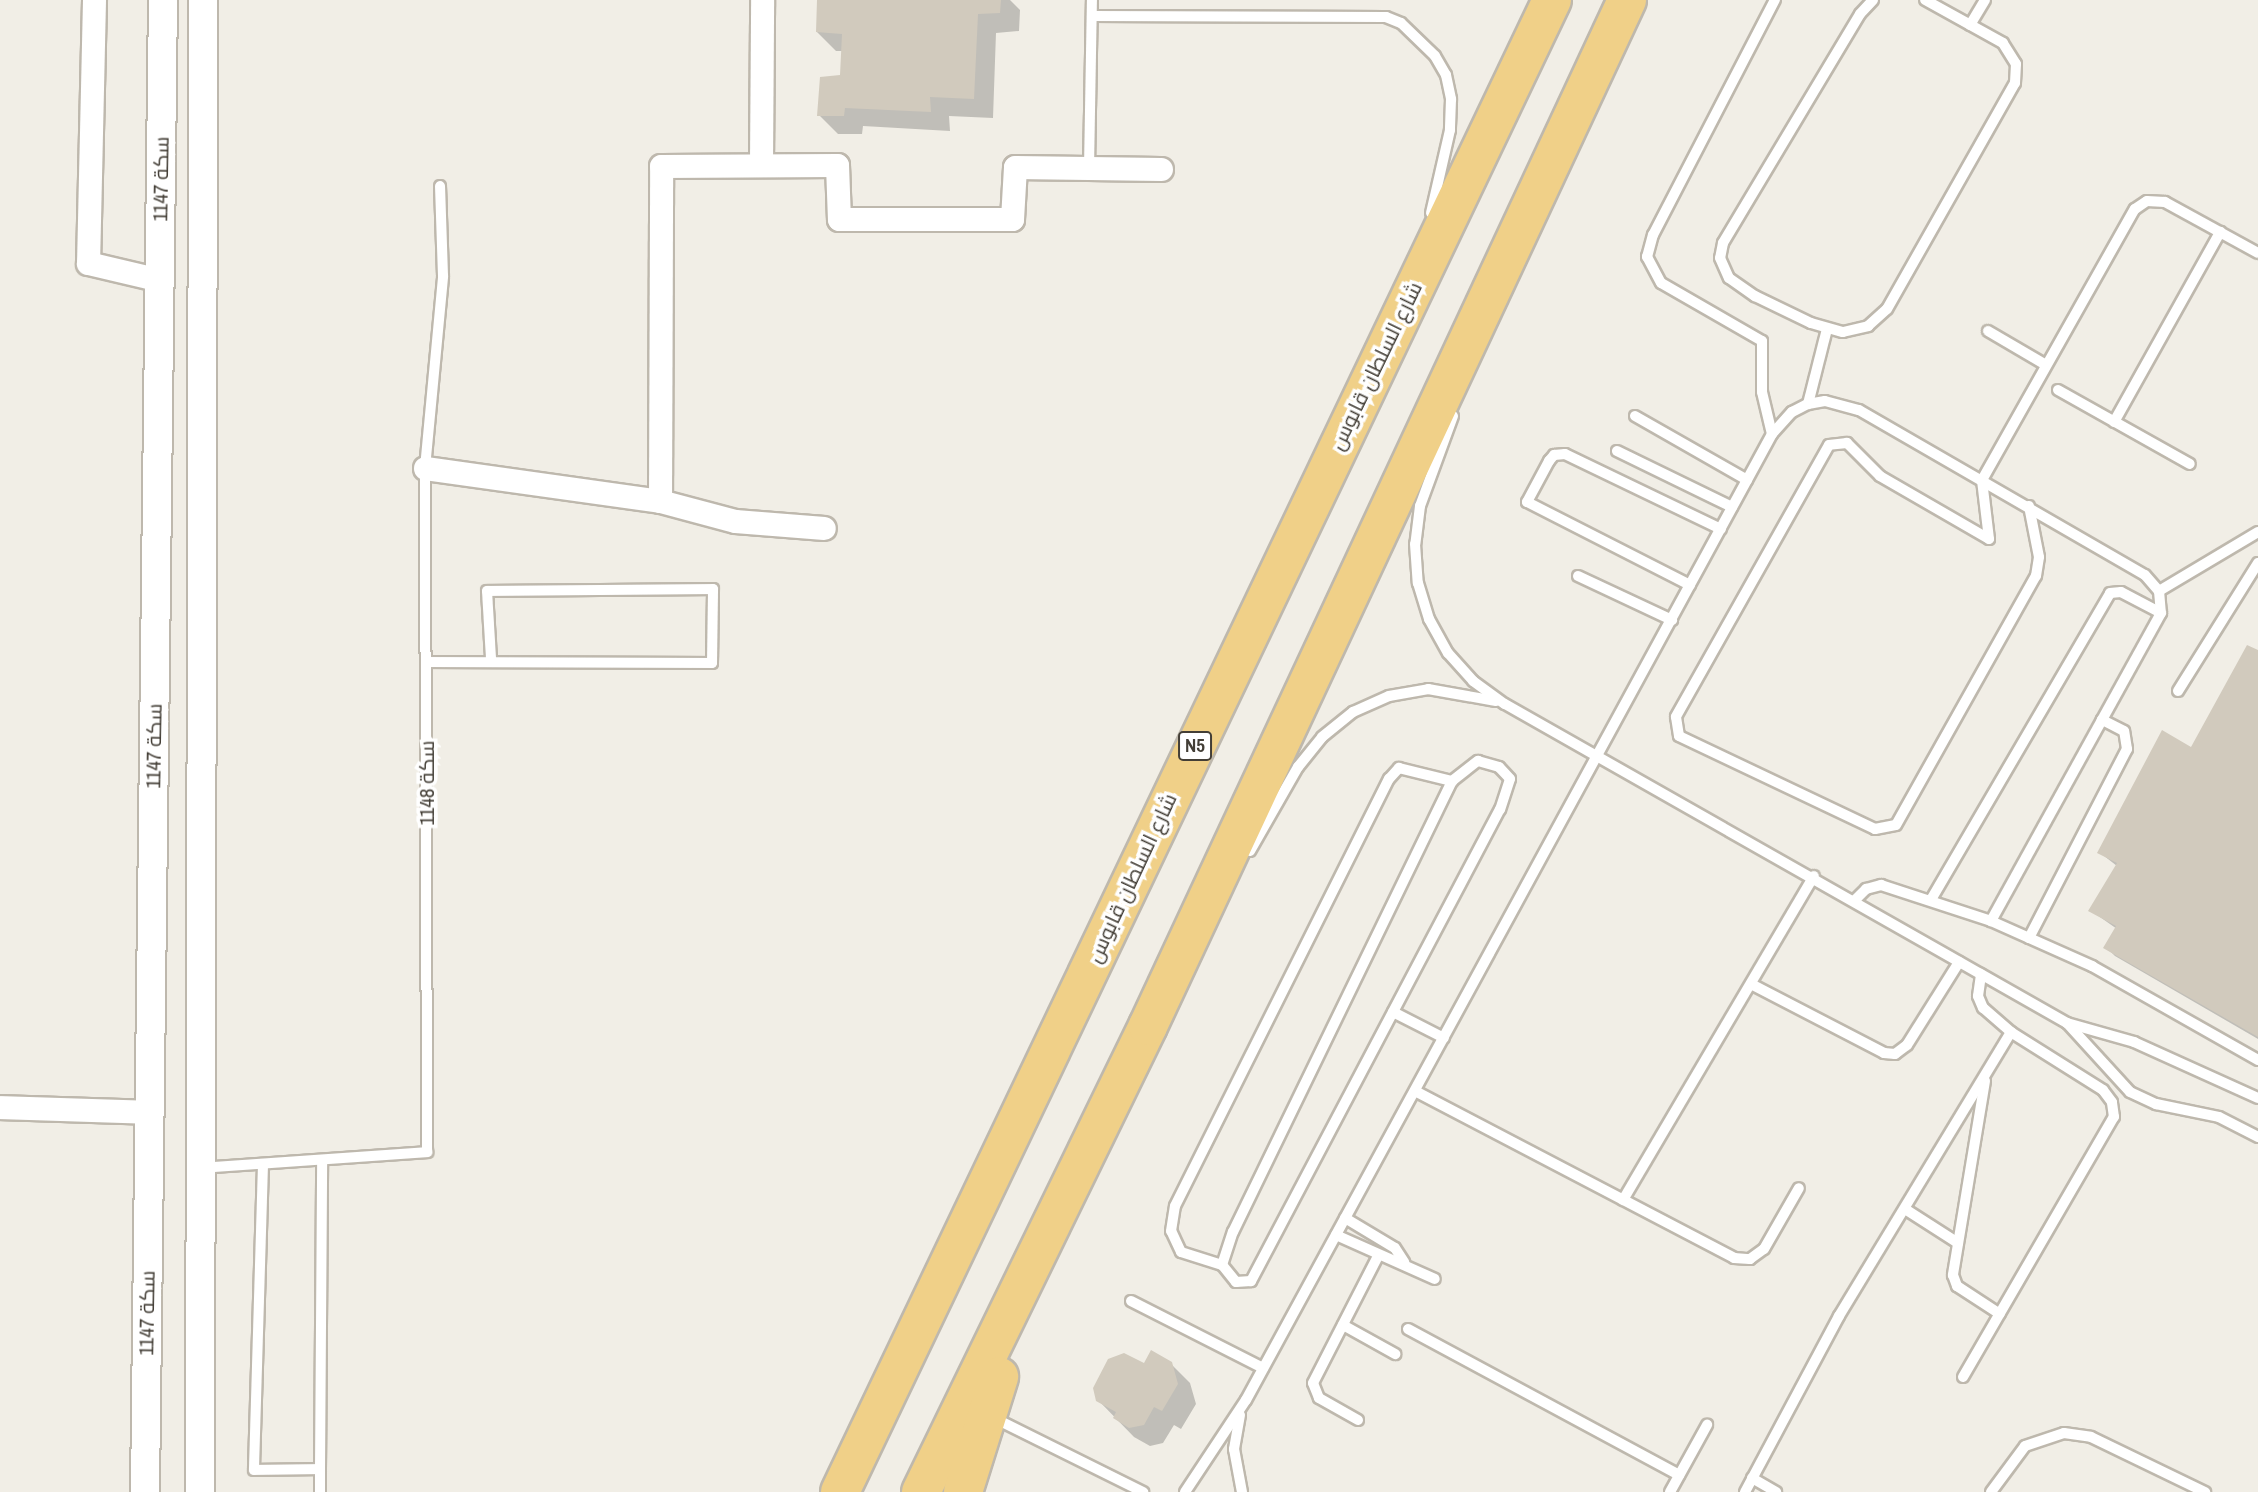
<!DOCTYPE html>
<meta charset="utf-8">
<style>
body{margin:0}
#map{position:relative;width:2258px;height:1492px;overflow:hidden;background:#f1eee6;font-family:"Archivo Narrow",Cairo,sans-serif}
div>[style]{position:absolute}
.shadow>*{inset:0;background:#0003}
.building>*{inset:0;background:#d1cabd}
.roads{filter:drop-shadow(2px 0 #beb8ad) drop-shadow(-2px 0 #beb8ad) drop-shadow(0 2px #beb8ad) drop-shadow(0 -2px #beb8ad)}
.service>*{height:10px;margin:-5px;padding:0 5px;transform-origin:5px;border-radius:5px;background:#fff}
.minor>*{height:23px;margin:-11.5px;padding:0 11.5px;transform-origin:11.5px;border-radius:11.5px;background:#fff}
.tertiary>*{height:28px;margin:-14px;padding:0 14px;transform-origin:14px;border-radius:14px;background:#fff}
.trunk>*{height:38px;margin:-19px;padding:0 19px;transform-origin:19px;border-radius:19px;background:#f0d088}
span{translate:-50% -50%;white-space:nowrap;text-align:center;line-height:1.15;-webkit-text-stroke:7px #fff;paint-order:stroke}
.shield-label span{padding:2px 5px;background:#fff;border:2px solid;border-radius:5px;-webkit-text-stroke-width:0}
.shield-label{font-size:19px;color:#433e36;font-weight:700}
.street-label{font-size:21px;color:#433e36}
</style>
<div id="map">
<div class="shadow">
<i style="clip-path:polygon(819px 0,1010px 0,1020px 10px,1019px 31px,996px 33px,993px 118px,949px 116px,950px 131px,863px 126px,862px 134px,838px 134px,819px 115px,842px 77px,843px 51px,836px 51px,817px 32px)"></i>
<i style="clip-path:polygon(2258px 652px,2258px 1039px,2115px 956px,2106px 947px,2117px 929px,2090px 910px,2117px 866px,2099px 852px,2192px 750px)"></i>
<i style="clip-path:polygon(1171px 1364px,1190px 1383px,1196px 1404px,1181px 1429px,1174px 1425px,1163px 1443px,1150px 1446px,1134px 1437px,1098px 1400px,1144px 1365px)"></i>
</div>
<div class="building">
<i style="clip-path:polygon(817px 0,1001px 0,1000px 13px,978px 14px,974px 99px,930px 97px,931px 112px,845px 108px,844px 116px,817px 116px,820px 77px,840px 75px,842px 34px,816px 32px)"></i>
<i style="clip-path:polygon(2247px 645px,2258px 650px,2258px 1037px,2103px 948px,2116px 926px,2088px 911px,2117px 863px,2097px 853px,2162px 730px,2191px 747px)"></i>
<i style="clip-path:polygon(1151px 1350px,1172px 1362px,1178px 1384px,1162px 1411px,1154px 1407px,1144px 1425px,1129px 1428px,1113px 1418px,1116px 1412px,1096px 1401px,1093px 1388px,1108px 1359px,1124px 1353px,1144px 1363px)"></i>
</div>
<div class="roads">
<div class="service">
<i style="left:1873px;top:0;width:19px;rotate:133deg"></i>
<i style="left:1860px;top:14px;width:267px;rotate:120.9deg"></i>
<i style="left:1723px;top:243px;width:15px;rotate:101deg"></i>
<i style="left:1720px;top:258px;width:22px;rotate:66deg"></i>
<i style="left:1729px;top:278px;width:32px;rotate:35deg"></i>
<i style="left:1755px;top:296px;width:62px;rotate:25.7deg"></i>
<i style="left:1811px;top:323px;width:33px;rotate:16deg"></i>
<i style="left:1843px;top:332px;width:26px;rotate:-13deg"></i>
<i style="left:1868px;top:326px;width:25px;rotate:-42deg"></i>
<i style="left:1887px;top:309px;width:260px;rotate:-60.5deg"></i>
<i style="left:2015px;top:83px;width:19px;rotate:-87deg"></i>
<i style="left:2016px;top:64px;width:25px;rotate:-122deg"></i>
<i style="left:2003px;top:43px;width:89px;rotate:-151.1deg"></i>
<i style="left:1092px;top:16px;width:294px;rotate:0.2deg"></i>
<i style="left:1386px;top:17px;width:16px;rotate:22deg"></i>
<i style="left:1401px;top:23px;width:47px;rotate:44.1deg"></i>
<i style="left:1435px;top:56px;width:22px;rotate:60deg"></i>
<i style="left:1446px;top:75px;width:25px;rotate:78deg"></i>
<i style="left:1451px;top:99px;width:31px;rotate:92deg"></i>
<i style="left:1450px;top:130px;width:85px;rotate:102.9deg"></i>
<i style="left:1970px;top:25px;width:29px;rotate:-59deg"></i>
<i style="left:1089px;top:168px;width:168px;rotate:-89deg"></i>
<i style="left:1988px;top:331px;width:67px;rotate:30.4deg"></i>
<i style="left:2058px;top:390px;width:151px;rotate:29.3deg"></i>
<i style="left:1808px;top:404px;width:77px;rotate:-75.8deg"></i>
<i style="left:1453px;top:416px;width:96px;rotate:110.1deg"></i>
<i style="left:1420px;top:506px;width:38px;rotate:97deg"></i>
<i style="left:1415px;top:544px;width:39px;rotate:86deg"></i>
<i style="left:1418px;top:583px;width:38px;rotate:73deg"></i>
<i style="left:1429px;top:619px;width:39px;rotate:61deg"></i>
<i style="left:1448px;top:653px;width:38px;rotate:48deg"></i>
<i style="left:1473px;top:681px;width:39px;rotate:36deg"></i>
<i style="left:1505px;top:704px;width:646px;rotate:29.58deg"></i>
<i style="left:2067px;top:1023px;width:70px;rotate:15.8deg"></i>
<i style="left:2134px;top:1042px;width:136px;rotate:24.3deg"></i>
<i style="left:1635px;top:416px;width:129px;rotate:29.7deg"></i>
<i style="left:2114px;top:422px;width:218px;rotate:-60.8deg"></i>
<i style="left:1772px;top:434px;width:43px;rotate:-103.4deg"></i>
<i style="left:1762px;top:392px;width:51px;rotate:-90deg"></i>
<i style="left:1762px;top:341px;width:116px;rotate:-150.1deg"></i>
<i style="left:1661px;top:283px;width:30px;rotate:-118deg"></i>
<i style="left:1647px;top:257px;width:23px;rotate:-75deg"></i>
<i style="left:1653px;top:235px;width:265px;rotate:-62.6deg"></i>
<i style="left:1617px;top:451px;width:128px;rotate:26deg"></i>
<i style="left:1989px;top:539px;width:126px;rotate:-150deg"></i>
<i style="left:1880px;top:476px;width:47px;rotate:-135deg"></i>
<i style="left:1847px;top:443px;width:18px;rotate:174deg"></i>
<i style="left:1829px;top:445px;width:312px;rotate:119.4deg"></i>
<i style="left:1676px;top:717px;width:19px;rotate:81deg"></i>
<i style="left:1679px;top:736px;width:217px;rotate:25.4deg"></i>
<i style="left:1875px;top:829px;width:21px;rotate:-11deg"></i>
<i style="left:1896px;top:825px;width:286px;rotate:-60.7deg"></i>
<i style="left:2036px;top:576px;width:19px;rotate:-81deg"></i>
<i style="left:2039px;top:557px;width:52px;rotate:-101.1deg"></i>
<i style="left:1989px;top:539px;width:59px;rotate:-96.8deg"></i>
<i style="left:1982px;top:480px;width:311px;rotate:-60.6deg"></i>
<i style="left:2135px;top:209px;width:14px;rotate:-34deg"></i>
<i style="left:2147px;top:201px;width:18px;rotate:3deg"></i>
<i style="left:2165px;top:202px;width:106px;rotate:28.7deg"></i>
<i style="left:1578px;top:576px;width:104px;rotate:25.1deg"></i>
<i style="left:1690px;top:585px;width:183px;rotate:-153deg"></i>
<i style="left:1527px;top:502px;width:47px;rotate:-61.8deg"></i>
<i style="left:1549px;top:461px;width:8px;rotate:-50deg"></i>
<i style="left:1554px;top:455px;width:11px;rotate:-5deg"></i>
<i style="left:1565px;top:454px;width:173px;rotate:25.7deg"></i>
<i style="left:2159px;top:591px;width:115px;rotate:-30.8deg"></i>
<i style="left:427px;top:662px;width:285px;rotate:0.2deg"></i>
<i style="left:712px;top:663px;width:74px;rotate:-89.2deg"></i>
<i style="left:713px;top:589px;width:226px;rotate:179.5deg"></i>
<i style="left:487px;top:591px;width:68px;rotate:86.6deg"></i>
<i style="left:2178px;top:691px;width:151px;rotate:-58deg"></i>
<i style="left:1478px;top:761px;width:22px;rotate:16deg"></i>
<i style="left:1499px;top:767px;width:16px;rotate:47deg"></i>
<i style="left:1510px;top:779px;width:32px;rotate:108deg"></i>
<i style="left:1500px;top:809px;width:534px;rotate:117.81deg"></i>
<i style="left:1251px;top:1281px;width:15px;rotate:176deg"></i>
<i style="left:1236px;top:1282px;width:22px;rotate:-129deg"></i>
<i style="left:1222px;top:1265px;width:35px;rotate:-72deg"></i>
<i style="left:1233px;top:1232px;width:501px;rotate:-64.1deg"></i>
<i style="left:1452px;top:781px;width:33px;rotate:-38deg"></i>
<i style="left:1250px;top:851px;width:97px;rotate:-60.3deg"></i>
<i style="left:1298px;top:767px;width:38px;rotate:-51deg"></i>
<i style="left:1322px;top:737px;width:40px;rotate:-39deg"></i>
<i style="left:1353px;top:712px;width:39px;rotate:-24deg"></i>
<i style="left:1389px;top:696px;width:40px;rotate:-10deg"></i>
<i style="left:1428px;top:689px;width:69px;rotate:10deg"></i>
<i style="left:1932px;top:898px;width:353px;rotate:-59.7deg"></i>
<i style="left:2110px;top:593px;width:11px;rotate:-5deg"></i>
<i style="left:2121px;top:592px;width:45px;rotate:27.7deg"></i>
<i style="left:1855px;top:900px;width:16px;rotate:-45deg"></i>
<i style="left:1866px;top:889px;width:16px;rotate:-15deg"></i>
<i style="left:1881px;top:885px;width:116px;rotate:18.1deg"></i>
<i style="left:1991px;top:921px;width:111px;rotate:24deg"></i>
<i style="left:2092px;top:966px;width:191px;rotate:29.5deg"></i>
<i style="left:2029px;top:938px;width:213px;rotate:-62.6deg"></i>
<i style="left:2127px;top:749px;width:18px;rotate:-99deg"></i>
<i style="left:2124px;top:731px;width:25px;rotate:-153deg"></i>
<i style="left:1751px;top:984px;width:150px;rotate:27.4deg"></i>
<i style="left:1884px;top:1053px;width:11px;rotate:5deg"></i>
<i style="left:1895px;top:1054px;width:15px;rotate:-37deg"></i>
<i style="left:1907px;top:1045px;width:98px;rotate:-57.9deg"></i>
<i style="left:1393px;top:1012px;width:57px;rotate:27deg"></i>
<i style="left:2067px;top:1023px;width:93px;rotate:47.6deg"></i>
<i style="left:2130px;top:1092px;width:29px;rotate:25deg"></i>
<i style="left:2156px;top:1104px;width:64px;rotate:11.7deg"></i>
<i style="left:2219px;top:1117px;width:44px;rotate:27.1deg"></i>
<i style="left:1985px;top:1081px;width:197px;rotate:99.4deg"></i>
<i style="left:1953px;top:1275px;width:12px;rotate:70deg"></i>
<i style="left:1957px;top:1286px;width:51px;rotate:33.1deg"></i>
<i style="left:1415px;top:1091px;width:360px;rotate:27.6deg"></i>
<i style="left:1734px;top:1258px;width:16px;rotate:4deg"></i>
<i style="left:1750px;top:1259px;width:17px;rotate:-36deg"></i>
<i style="left:1764px;top:1249px;width:70px;rotate:-60.2deg"></i>
<i style="left:263px;top:1164px;width:306px;rotate:91.7deg"></i>
<i style="left:254px;top:1470px;width:66px;rotate:-0.9deg"></i>
<i style="left:320px;top:1469px;width:308px;rotate:-89.6deg"></i>
<i style="left:201px;top:1168px;width:227px;rotate:-4deg"></i>
<i style="left:427px;top:1152px;width:684px;rotate:-90.17deg"></i>
<i style="left:425px;top:468px;width:193px;rotate:-84.6deg"></i>
<i style="left:443px;top:276px;width:90px;rotate:-91.9deg"></i>
<i style="left:1623px;top:1200px;width:376px;rotate:-59.5deg"></i>
<i style="left:1905px;top:1209px;width:63px;rotate:32.7deg"></i>
<i style="left:1345px;top:1218px;width:58px;rotate:31deg"></i>
<i style="left:1395px;top:1248px;width:17px;rotate:57deg"></i>
<i style="left:1336px;top:1235px;width:108px;rotate:24deg"></i>
<i style="left:1222px;top:1265px;width:43px;rotate:-162.4deg"></i>
<i style="left:1181px;top:1252px;width:23px;rotate:-115deg"></i>
<i style="left:1171px;top:1231px;width:25px;rotate:-81deg"></i>
<i style="left:1175px;top:1206px;width:478px;rotate:-63.4deg"></i>
<i style="left:1389px;top:779px;width:15px;rotate:-48deg"></i>
<i style="left:1399px;top:768px;width:55px;rotate:13.8deg"></i>
<i style="left:1131px;top:1301px;width:148px;rotate:26.9deg"></i>
<i style="left:1343px;top:1325px;width:60px;rotate:29.1deg"></i>
<i style="left:1408px;top:1329px;width:308px;rotate:28.3deg"></i>
<i style="left:1963px;top:1377px;width:301px;rotate:-59.9deg"></i>
<i style="left:2114px;top:1117px;width:15px;rotate:-98deg"></i>
<i style="left:2112px;top:1102px;width:15px;rotate:-127deg"></i>
<i style="left:2103px;top:1090px;width:109px;rotate:-147.8deg"></i>
<i style="left:2011px;top:1032px;width:37px;rotate:-139deg"></i>
<i style="left:1983px;top:1008px;width:13px;rotate:-113deg"></i>
<i style="left:1978px;top:996px;width:22px;rotate:-82deg"></i>
<i style="left:1240px;top:1415px;width:35px;rotate:100deg"></i>
<i style="left:1234px;top:1449px;width:44px;rotate:79.5deg"></i>
<i style="left:992px;top:1417px;width:169px;rotate:26.4deg"></i>
<i style="left:1358px;top:1420px;width:45px;rotate:-150.6deg"></i>
<i style="left:1319px;top:1398px;width:16px;rotate:-112deg"></i>
<i style="left:1313px;top:1383px;width:143px;rotate:-62.9deg"></i>
<i style="left:1752px;top:1478px;width:28px;rotate:30deg"></i>
<i style="left:320px;top:1492px;width:23px;rotate:-90deg"></i>
<i style="left:1185px;top:1492px;width:110px;rotate:-56.5deg"></i>
<i style="left:1246px;top:1400px;width:1100px;rotate:-61.43deg"></i>
<i style="left:1772px;top:434px;width:30px;rotate:-48deg"></i>
<i style="left:1792px;top:412px;width:18px;rotate:-27deg"></i>
<i style="left:1808px;top:404px;width:17px;rotate:-10deg"></i>
<i style="left:1825px;top:401px;width:35px;rotate:15deg"></i>
<i style="left:1859px;top:410px;width:330px;rotate:30deg"></i>
<i style="left:2145px;top:575px;width:21px;rotate:49deg"></i>
<i style="left:2159px;top:591px;width:22px;rotate:85deg"></i>
<i style="left:2161px;top:613px;width:352px;rotate:118.9deg"></i>
<i style="left:1670px;top:1492px;width:77px;rotate:-61.1deg"></i>
<i style="left:1745px;top:1492px;width:200px;rotate:-61.9deg"></i>
<i style="left:1839px;top:1316px;width:332px;rotate:-58.8deg"></i>
<i style="left:1991px;top:1492px;width:57px;rotate:-53.5deg"></i>
<i style="left:2025px;top:1446px;width:41px;rotate:-18.4deg"></i>
<i style="left:2064px;top:1433px;width:27px;rotate:8deg"></i>
<i style="left:2091px;top:1437px;width:127px;rotate:25.8deg"></i>
</div>
<div class="minor">
<i style="left:94px;top:0;width:263px;rotate:91.3deg"></i>
<i style="left:88px;top:263px;width:74px;rotate:13.3deg"></i>
<i style="left:761px;top:163px;width:163px;rotate:-89.6deg"></i>
<i style="left:425px;top:468px;width:237px;rotate:8deg"></i>
<i style="left:660px;top:501px;width:78px;rotate:14.9deg"></i>
<i style="left:735px;top:521px;width:89px;rotate:4.5deg"></i>
<i style="left:660px;top:501px;width:335px;rotate:-89.8deg"></i>
<i style="left:661px;top:166px;width:176px;rotate:-0.3deg"></i>
<i style="left:837px;top:165px;width:54px;rotate:87.9deg"></i>
<i style="left:839px;top:219px;width:173px"></i>
<i style="left:1012px;top:219px;width:52px;rotate:-86.7deg"></i>
<i style="left:1015px;top:167px;width:146px;rotate:0.8deg"></i>
<i style="left:0;top:1107px;width:150px;rotate:1.9deg"></i>
</div>
<div class="tertiary">
<i style="left:145px;top:1492px;width:1492px;rotate:-89.31deg"></i>
<i style="left:200px;top:1492px;width:1492px;rotate:-89.88deg"></i>
</div>
<div class="trunk">
<i style="left:840px;top:1492px;width:1653px;rotate:-64.49deg"></i>
<i style="left:921px;top:1492px;width:518px;rotate:-64.03deg"></i>
<i style="left:1148px;top:1026px;width:1132px;rotate:-64.97deg"></i>
<i style="left:963px;top:1492px;width:121px;rotate:-72.6deg"></i>
</div>
</div>
<div class="shield-label">
<span style="left:1195px;top:746px">N5</span>
</div>
<div class="street-label">
<span style="left:161px;top:179px;rotate:-89deg">سكة 1147</span>
<span style="left:1376px;top:366px;rotate:-64deg">شارع السلطان قابوس</span>
<span style="left:154px;top:746px;rotate:-89deg">سكة 1147</span>
<span style="left:427px;top:783px;rotate:-90deg">سكة 1148</span>
<span style="left:1132px;top:878px;rotate:-65deg">شارع السلطان قابوس</span>
<span style="left:147px;top:1313px;rotate:-89deg">سكة 1147</span>
</div>
</div>
